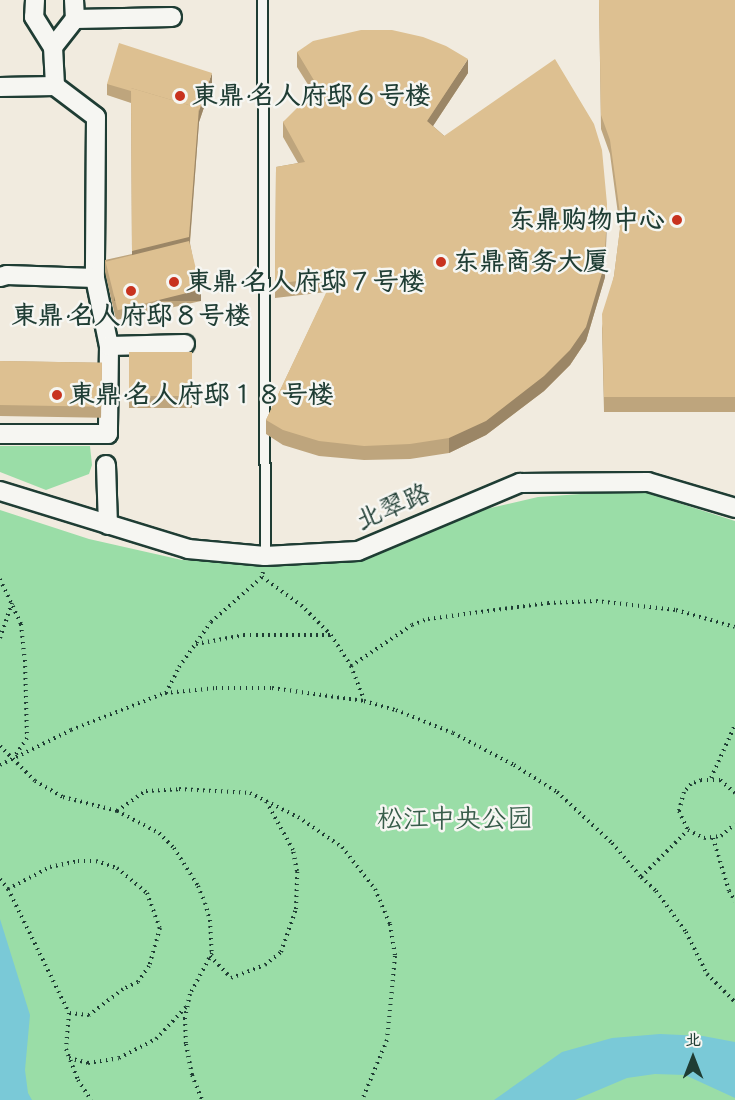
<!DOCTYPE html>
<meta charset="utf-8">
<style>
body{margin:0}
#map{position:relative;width:735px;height:1100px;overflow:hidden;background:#f1ebdf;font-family:Caveat,"LXGW WenKai TC",sans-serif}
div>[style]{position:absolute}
.green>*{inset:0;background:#9adda7}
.water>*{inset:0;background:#7ac9d7}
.path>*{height:4px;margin-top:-2px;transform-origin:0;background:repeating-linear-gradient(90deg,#1f3d34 0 1.5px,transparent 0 6px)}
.roads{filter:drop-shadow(2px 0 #1f3d34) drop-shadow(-2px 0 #1f3d34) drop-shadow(0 2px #1f3d34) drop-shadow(0 -2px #1f3d34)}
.service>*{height:9px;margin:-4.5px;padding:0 4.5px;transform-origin:4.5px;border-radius:4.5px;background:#f6f6f2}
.minor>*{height:18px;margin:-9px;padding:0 9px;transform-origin:9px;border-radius:9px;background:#f6f6f2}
.wall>*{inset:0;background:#bea57d;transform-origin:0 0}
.shaded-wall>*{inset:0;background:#9b8666;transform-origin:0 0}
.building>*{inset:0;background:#ddc091;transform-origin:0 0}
.dots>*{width:16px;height:16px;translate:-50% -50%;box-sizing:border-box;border:3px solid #f6f6f2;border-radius:50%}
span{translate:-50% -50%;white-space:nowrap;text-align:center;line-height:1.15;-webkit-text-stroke:5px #f6f6f2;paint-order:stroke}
.poi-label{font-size:26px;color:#1f3d34;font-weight:700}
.left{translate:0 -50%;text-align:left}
.right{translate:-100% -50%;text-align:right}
.street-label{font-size:26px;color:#1f3d34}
.park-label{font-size:26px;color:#385d4b}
.north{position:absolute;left:663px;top:1028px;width:60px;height:60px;-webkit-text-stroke:4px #f6f6f2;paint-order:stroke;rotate:0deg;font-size:16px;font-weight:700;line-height:24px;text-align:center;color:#1f3d34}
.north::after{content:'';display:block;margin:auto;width:21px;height:27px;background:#1f3d34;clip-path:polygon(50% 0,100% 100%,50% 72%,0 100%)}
</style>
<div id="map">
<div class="green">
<i style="clip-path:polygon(0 446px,90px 446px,92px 465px,89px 474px,46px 490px,0 472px)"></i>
<i style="clip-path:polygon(638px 490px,735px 521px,735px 1100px,0 1100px,0 510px,89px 539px,182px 560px,307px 563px,379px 550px,460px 515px,538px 497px)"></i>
</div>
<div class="water">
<i style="clip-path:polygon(0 919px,30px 1015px,25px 1070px,28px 1093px,32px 1100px,0 1100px)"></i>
<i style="clip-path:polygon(660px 1034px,703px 1036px,735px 1042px,735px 1098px,685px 1075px,655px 1074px,627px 1078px,575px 1100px,494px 1100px,562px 1052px,612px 1038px)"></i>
</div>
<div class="path">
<i style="left:263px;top:572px;width:5px;rotate:101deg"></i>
<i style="left:262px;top:577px;width:48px;rotate:35.7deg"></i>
<i style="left:301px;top:605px;width:42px;rotate:45deg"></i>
<i style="left:331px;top:635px;width:37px;rotate:57deg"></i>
<i style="left:351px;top:666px;width:36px;rotate:69deg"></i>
<i style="left:0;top:579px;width:50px;rotate:65deg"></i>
<i style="left:21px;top:624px;width:36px;rotate:84deg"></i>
<i style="left:25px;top:660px;width:78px;rotate:88.5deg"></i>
<i style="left:27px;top:738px;width:22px;rotate:124deg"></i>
<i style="left:0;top:638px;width:37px;rotate:-71deg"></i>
<i style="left:196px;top:644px;width:49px;rotate:-10.6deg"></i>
<i style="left:244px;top:635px;width:86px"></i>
<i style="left:351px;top:666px;width:73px;rotate:-33.9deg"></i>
<i style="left:412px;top:625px;width:17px;rotate:-21deg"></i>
<i style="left:428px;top:619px;width:121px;rotate:-7.6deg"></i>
<i style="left:548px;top:603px;width:48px;rotate:-2.4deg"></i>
<i style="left:596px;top:601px;width:81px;rotate:6.4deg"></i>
<i style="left:676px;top:610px;width:61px;rotate:16.1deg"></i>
<i style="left:166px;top:693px;width:29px;rotate:-63deg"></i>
<i style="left:179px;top:667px;width:55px;rotate:-54.6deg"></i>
<i style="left:211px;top:622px;width:68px;rotate:-41.4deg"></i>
<i style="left:0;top:746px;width:49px;rotate:45deg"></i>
<i style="left:35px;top:781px;width:32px;rotate:30deg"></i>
<i style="left:63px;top:797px;width:56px;rotate:14.5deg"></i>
<i style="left:117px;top:811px;width:35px;rotate:-35deg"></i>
<i style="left:146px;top:791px;width:33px;rotate:-3deg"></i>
<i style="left:179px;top:789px;width:71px;rotate:3.2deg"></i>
<i style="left:250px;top:793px;width:54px;rotate:26.6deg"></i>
<i style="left:298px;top:817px;width:53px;rotate:34.3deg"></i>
<i style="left:342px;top:847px;width:53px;rotate:51.8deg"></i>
<i style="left:375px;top:889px;width:38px;rotate:67deg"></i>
<i style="left:390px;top:924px;width:32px;rotate:81deg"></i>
<i style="left:395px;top:956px;width:84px;rotate:95.4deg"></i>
<i style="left:387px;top:1040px;width:65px;rotate:112.6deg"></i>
<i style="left:0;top:765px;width:79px;rotate:-26.2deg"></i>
<i style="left:71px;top:730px;width:101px;rotate:-21.5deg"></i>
<i style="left:165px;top:693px;width:51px;rotate:-5.6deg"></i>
<i style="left:216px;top:688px;width:56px"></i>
<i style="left:272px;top:688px;width:93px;rotate:8deg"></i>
<i style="left:364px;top:701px;width:33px;rotate:16deg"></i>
<i style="left:396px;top:710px;width:61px;rotate:22deg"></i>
<i style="left:453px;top:733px;width:69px;rotate:27.7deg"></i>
<i style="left:514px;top:765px;width:51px;rotate:32.1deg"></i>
<i style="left:557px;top:792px;width:75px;rotate:42.8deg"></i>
<i style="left:612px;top:843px;width:45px;rotate:49.5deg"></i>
<i style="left:641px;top:877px;width:21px;rotate:43deg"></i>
<i style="left:656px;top:891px;width:51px;rotate:53.8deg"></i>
<i style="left:686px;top:932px;width:47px;rotate:63.4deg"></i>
<i style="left:707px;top:974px;width:40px;rotate:45deg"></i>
<i style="left:711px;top:778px;width:58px;rotate:-65.6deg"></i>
<i style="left:735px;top:793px;width:20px;rotate:-139deg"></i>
<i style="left:720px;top:780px;width:19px;rotate:180deg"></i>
<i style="left:701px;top:780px;width:11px;rotate:158deg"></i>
<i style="left:691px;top:784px;width:11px;rotate:131deg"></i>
<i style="left:684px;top:792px;width:20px;rotate:105deg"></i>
<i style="left:679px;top:811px;width:21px;rotate:65deg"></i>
<i style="left:688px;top:830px;width:18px;rotate:27deg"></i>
<i style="left:704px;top:838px;width:17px;rotate:-7deg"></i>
<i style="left:721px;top:836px;width:18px;rotate:-41deg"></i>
<i style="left:117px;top:811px;width:47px;rotate:27.6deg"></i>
<i style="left:159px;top:833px;width:21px;rotate:45deg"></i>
<i style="left:174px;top:848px;width:45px;rotate:57.7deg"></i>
<i style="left:198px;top:886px;width:18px;rotate:68deg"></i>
<i style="left:205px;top:903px;width:18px;rotate:74deg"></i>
<i style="left:210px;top:920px;width:33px;rotate:87deg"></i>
<i style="left:212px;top:953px;width:47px;rotate:118.2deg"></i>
<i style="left:190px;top:994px;width:25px;rotate:102deg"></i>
<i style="left:185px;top:1018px;width:26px;rotate:88deg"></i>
<i style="left:186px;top:1044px;width:32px;rotate:79deg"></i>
<i style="left:192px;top:1075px;width:27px;rotate:68deg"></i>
<i style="left:713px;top:838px;width:55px;rotate:73.2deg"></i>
<i style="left:729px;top:891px;width:12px;rotate:59deg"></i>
<i style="left:641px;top:877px;width:66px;rotate:-45deg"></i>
<i style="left:0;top:879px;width:13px;rotate:51deg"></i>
<i style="left:8px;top:889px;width:138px;rotate:63.8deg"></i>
<i style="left:69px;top:1013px;width:36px;rotate:95deg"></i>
<i style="left:66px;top:1049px;width:33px;rotate:69deg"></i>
<i style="left:78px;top:1080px;width:24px;rotate:57deg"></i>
<i style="left:8px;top:889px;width:47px;rotate:-27.6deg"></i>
<i style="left:50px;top:867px;width:29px;rotate:-12deg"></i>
<i style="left:78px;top:861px;width:18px"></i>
<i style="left:96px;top:861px;width:22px;rotate:18deg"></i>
<i style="left:117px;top:868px;width:39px;rotate:40deg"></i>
<i style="left:147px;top:893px;width:37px;rotate:70deg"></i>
<i style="left:160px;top:928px;width:40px;rotate:106deg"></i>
<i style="left:149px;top:966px;width:19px;rotate:125deg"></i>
<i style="left:138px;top:982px;width:17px;rotate:155deg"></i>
<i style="left:123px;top:989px;width:43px;rotate:142.6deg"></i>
<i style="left:89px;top:1015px;width:20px;rotate:-174deg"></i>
<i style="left:210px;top:956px;width:30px;rotate:46deg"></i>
<i style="left:231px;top:978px;width:36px;rotate:-21deg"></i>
<i style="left:265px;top:965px;width:21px;rotate:-39deg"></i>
<i style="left:281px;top:952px;width:46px;rotate:-70.8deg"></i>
<i style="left:296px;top:909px;width:38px;rotate:-88deg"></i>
<i style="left:297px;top:871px;width:21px;rotate:-101deg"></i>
<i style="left:293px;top:850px;width:56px;rotate:-118.9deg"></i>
<i style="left:69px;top:1058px;width:20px;rotate:15deg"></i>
<i style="left:88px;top:1063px;width:31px;rotate:-9deg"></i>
<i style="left:119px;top:1058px;width:42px;rotate:-27.2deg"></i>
<i style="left:156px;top:1039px;width:45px;rotate:-46.8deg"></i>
</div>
<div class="roads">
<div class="service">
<i style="left:262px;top:0;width:556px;rotate:89.69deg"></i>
</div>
<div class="minor">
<i style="left:35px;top:0;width:17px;rotate:93deg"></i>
<i style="left:34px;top:17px;width:36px;rotate:58deg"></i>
<i style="left:53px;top:47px;width:39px;rotate:87deg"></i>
<i style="left:75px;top:19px;width:97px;rotate:-1.2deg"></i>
<i style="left:53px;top:47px;width:36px;rotate:-52deg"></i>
<i style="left:75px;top:19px;width:19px;rotate:-93deg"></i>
<i style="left:0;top:87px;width:55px;rotate:-1deg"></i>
<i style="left:55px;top:86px;width:51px;rotate:37.1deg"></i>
<i style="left:96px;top:117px;width:161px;rotate:90.4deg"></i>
<i style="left:95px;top:278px;width:69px;rotate:78.4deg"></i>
<i style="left:109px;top:346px;width:88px;rotate:90.7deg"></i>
<i style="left:108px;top:434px;width:108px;rotate:180deg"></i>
<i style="left:0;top:277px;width:7px;rotate:-16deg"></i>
<i style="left:7px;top:275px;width:88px;rotate:2deg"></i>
<i style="left:109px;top:346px;width:76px;rotate:-1.5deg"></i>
<i style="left:106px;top:465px;width:60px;rotate:88.1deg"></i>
<i style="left:0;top:491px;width:197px;rotate:17.1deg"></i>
<i style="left:188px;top:549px;width:77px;rotate:5.2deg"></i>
<i style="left:265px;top:556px;width:93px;rotate:-3.1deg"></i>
<i style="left:358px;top:551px;width:176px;rotate:-22.8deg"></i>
<i style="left:520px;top:483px;width:128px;rotate:-0.4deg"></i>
<i style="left:648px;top:482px;width:91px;rotate:16.6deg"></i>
</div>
</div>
<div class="wall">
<i style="clip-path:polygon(599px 0,735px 0,735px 412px,604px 412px,602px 328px,614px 276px,620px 229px,610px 154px,601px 129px)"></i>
<i style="clip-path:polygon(297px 52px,468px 73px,433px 126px,605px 277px,586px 341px,570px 365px,544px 391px,486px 435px,449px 453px,410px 459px,364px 460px,319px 456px,283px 445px,266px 434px,266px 420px,327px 292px,275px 298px,276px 167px,298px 163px,283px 137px,283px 122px,317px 99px,297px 67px)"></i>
<i style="clip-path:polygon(107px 84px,212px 84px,199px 122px,190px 243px,201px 301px,116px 320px,105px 272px,105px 260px,132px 254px,131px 103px,107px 95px)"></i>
<i style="left:129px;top:352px;width:63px;height:56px"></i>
<i style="left:0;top:361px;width:102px;height:55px;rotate:1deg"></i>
</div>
<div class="shaded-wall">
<i style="clip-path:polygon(468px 59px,468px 73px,427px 135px,427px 121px)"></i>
<i style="clip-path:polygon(212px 73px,212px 84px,199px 122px,189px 252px,132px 266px,132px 251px,199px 108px)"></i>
<i style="clip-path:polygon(607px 218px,605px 277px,586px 341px,570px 365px,544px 391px,486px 435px,449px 453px,449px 438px)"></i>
<i style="left:201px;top:290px;width:11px;height:87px;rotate:90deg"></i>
</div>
<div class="building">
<i style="clip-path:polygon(599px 0,735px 0,735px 397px,604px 397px,602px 314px,614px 276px,621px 221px,610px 140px,601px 115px)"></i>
<i style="clip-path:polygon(361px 30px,392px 30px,423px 37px,446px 46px,468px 59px,427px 121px,444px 136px,555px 59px,594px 124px,602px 150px,607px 204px,605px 263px,586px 327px,570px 350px,544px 376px,486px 421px,449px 438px,410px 444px,364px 446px,319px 441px,283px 430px,266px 420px,334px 276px,275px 284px,276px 167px,305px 162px,283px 122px,302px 103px,324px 97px,297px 52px,313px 41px)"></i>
<i style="clip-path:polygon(119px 43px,212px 73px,199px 111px,199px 108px,131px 88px,131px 91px,107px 84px)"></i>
<i style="clip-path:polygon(131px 88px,199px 108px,189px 237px,132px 251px)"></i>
<i style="left:189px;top:241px;width:50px;height:86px;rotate:76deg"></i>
<i style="left:129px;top:352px;width:63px;height:44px"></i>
<i style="left:0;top:361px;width:102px;height:44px;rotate:1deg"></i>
</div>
<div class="dots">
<i style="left:180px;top:96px;background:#c8321e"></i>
<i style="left:677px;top:220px;background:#c8321e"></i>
<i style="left:441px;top:262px;background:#c8321e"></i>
<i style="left:174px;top:282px;background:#c8321e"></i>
<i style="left:131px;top:291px;background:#c8321e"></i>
<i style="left:57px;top:395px;background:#c8321e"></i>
</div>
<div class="poi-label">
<span class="left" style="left:192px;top:96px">東鼎·名人府邸６号楼</span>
<span class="right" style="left:665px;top:220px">东鼎购物中心</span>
<span class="left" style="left:453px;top:262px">东鼎商务大厦</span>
<span class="left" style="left:186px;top:282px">東鼎·名人府邸７号楼</span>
<span style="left:131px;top:316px">東鼎·名人府邸８号楼</span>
<span class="left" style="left:69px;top:395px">東鼎·名人府邸１８号楼</span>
</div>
<div class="street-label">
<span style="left:393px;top:507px;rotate:-23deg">北翠路</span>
</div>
<div class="park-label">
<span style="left:455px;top:819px">松江中央公园</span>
</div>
<div class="north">北</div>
</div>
